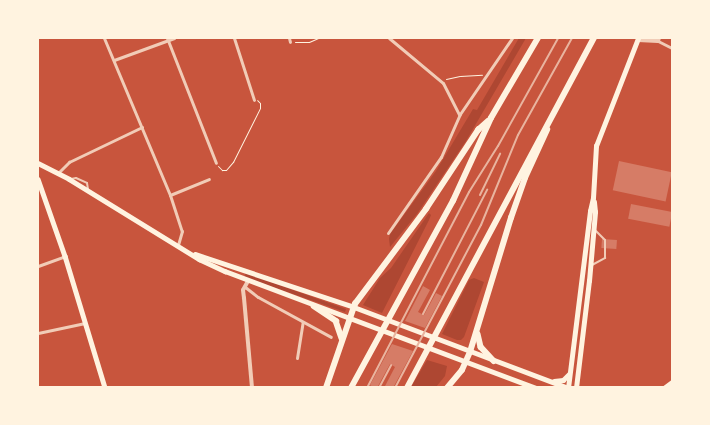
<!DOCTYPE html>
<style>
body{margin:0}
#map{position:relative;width:710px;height:425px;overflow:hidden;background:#c8553d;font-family:"Fira Sans Condensed",sans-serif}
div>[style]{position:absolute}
.green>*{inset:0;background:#ae4732}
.building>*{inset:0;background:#d67c66;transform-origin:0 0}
.path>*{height:1px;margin:-0.5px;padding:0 0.5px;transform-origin:0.5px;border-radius:0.5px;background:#fff3e0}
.service>*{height:2px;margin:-1px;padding:0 1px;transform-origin:1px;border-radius:1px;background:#f1ccb7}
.minor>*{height:3px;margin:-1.5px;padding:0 1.5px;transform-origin:1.5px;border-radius:1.5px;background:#f1ccb7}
.tertiary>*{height:4px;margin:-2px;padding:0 2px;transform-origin:2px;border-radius:2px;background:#f1ccb7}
.secondary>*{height:4.5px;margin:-2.25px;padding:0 2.25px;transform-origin:2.25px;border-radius:2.25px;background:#fff3e0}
.motorway>*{height:5.5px;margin:-2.75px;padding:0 2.75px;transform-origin:2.75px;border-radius:2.75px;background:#fff3e0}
.rail>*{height:2px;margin:-1px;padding:0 1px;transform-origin:1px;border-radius:1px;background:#e9b49f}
span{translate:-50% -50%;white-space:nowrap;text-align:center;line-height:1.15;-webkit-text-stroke:4px #fff3e0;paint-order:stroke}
.frame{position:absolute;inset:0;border:39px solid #fff3e0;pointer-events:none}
</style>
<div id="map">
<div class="green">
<i style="clip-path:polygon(519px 38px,526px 38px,466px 141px,417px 214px,390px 247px,389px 239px,390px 234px,436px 171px,473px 109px,477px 110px)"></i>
<i style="clip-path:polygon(429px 213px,431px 215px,429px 220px,382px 313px,363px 305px,380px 278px,391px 268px)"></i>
<i style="clip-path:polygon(246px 273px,346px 309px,345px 312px,244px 277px)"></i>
<i style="clip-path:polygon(474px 278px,484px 282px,464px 337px,461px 340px,457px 340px,442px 334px,469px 280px)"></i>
<i style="clip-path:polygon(427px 360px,447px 366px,445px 376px,436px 387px,411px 387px)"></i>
</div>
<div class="building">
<i style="left:619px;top:161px;width:54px;height:30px;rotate:12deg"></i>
<i style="left:631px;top:204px;width:42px;height:15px;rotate:11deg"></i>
<i style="left:602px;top:239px;width:15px;height:9px;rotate:4deg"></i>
<i style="clip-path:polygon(423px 286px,430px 290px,418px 312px,424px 315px,436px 293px,442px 296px,425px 328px,405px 321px)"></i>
<i style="clip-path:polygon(392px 344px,413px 351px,393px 388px,384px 388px,395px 367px,390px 364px,377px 388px,374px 388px,370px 385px)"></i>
</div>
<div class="path">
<i style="left:295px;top:42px;width:14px"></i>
<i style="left:309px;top:42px;width:10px;rotate:-24deg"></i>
<i style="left:446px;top:79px;width:14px;rotate:-12deg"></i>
<i style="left:460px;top:76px;width:22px;rotate:-3deg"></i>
<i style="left:218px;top:166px;width:6px;rotate:45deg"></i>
<i style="left:222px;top:170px;width:4px"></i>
<i style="left:226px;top:170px;width:11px;rotate:-49deg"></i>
<i style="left:233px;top:162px;width:60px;rotate:-63.4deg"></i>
<i style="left:260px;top:108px;width:5px;rotate:-90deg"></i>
<i style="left:260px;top:103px;width:4px;rotate:-135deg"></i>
</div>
<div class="service">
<i style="left:71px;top:179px;width:5px;rotate:-11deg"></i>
<i style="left:76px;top:178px;width:12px;rotate:24deg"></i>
<i style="left:87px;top:183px;width:6px;rotate:81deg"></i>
<i style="left:592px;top:265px;width:15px;rotate:-28deg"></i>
<i style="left:605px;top:258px;width:18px;rotate:-90deg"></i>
<i style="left:605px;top:240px;width:16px;rotate:-135deg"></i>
</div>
<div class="minor">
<i style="left:104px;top:38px;width:170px;rotate:67.2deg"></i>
<i style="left:170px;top:195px;width:38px;rotate:72deg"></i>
<i style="left:182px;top:231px;width:15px;rotate:106deg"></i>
<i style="left:167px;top:38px;width:134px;rotate:68.6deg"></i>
<i style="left:234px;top:38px;width:65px;rotate:72.1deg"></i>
<i style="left:289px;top:38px;width:4px;rotate:76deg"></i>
<i style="left:389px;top:38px;width:70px;rotate:39.8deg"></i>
<i style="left:443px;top:83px;width:36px;rotate:63deg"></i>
<i style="left:658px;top:41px;width:16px;rotate:27deg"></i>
<i style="left:114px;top:60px;width:64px;rotate:-20.1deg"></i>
<i style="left:58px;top:173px;width:16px;rotate:-45deg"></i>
<i style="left:69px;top:162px;width:81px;rotate:-25.6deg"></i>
<i style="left:170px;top:195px;width:42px;rotate:-22.3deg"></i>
<i style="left:388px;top:233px;width:93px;rotate:-55.1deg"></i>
<i style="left:441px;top:157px;width:47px;rotate:-66.2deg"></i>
<i style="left:460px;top:114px;width:92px;rotate:-55.6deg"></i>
<i style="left:38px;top:266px;width:29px;rotate:-20deg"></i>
<i style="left:245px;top:287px;width:16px;rotate:38deg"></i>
<i style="left:258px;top:297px;width:83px;rotate:28.7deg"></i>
<i style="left:38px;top:333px;width:48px;rotate:-12deg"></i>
<i style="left:297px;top:358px;width:36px;rotate:-81deg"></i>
</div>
<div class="tertiary">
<i style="left:638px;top:40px;width:20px;rotate:3deg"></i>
<i style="left:658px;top:41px;width:3px;rotate:-72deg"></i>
<i style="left:248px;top:281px;width:10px;rotate:119deg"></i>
<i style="left:243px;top:290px;width:8px;rotate:83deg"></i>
<i style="left:244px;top:298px;width:90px;rotate:84.9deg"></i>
</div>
<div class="secondary">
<i style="left:38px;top:163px;width:35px;rotate:27deg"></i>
<i style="left:69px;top:179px;width:153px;rotate:31.6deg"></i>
<i style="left:199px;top:259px;width:29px;rotate:25deg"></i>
<i style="left:225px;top:271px;width:333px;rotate:20.6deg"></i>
<i style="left:38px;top:179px;width:82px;rotate:70.7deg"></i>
<i style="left:65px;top:256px;width:138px;rotate:73.1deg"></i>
<i style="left:195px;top:254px;width:168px;rotate:18.4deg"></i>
<i style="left:354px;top:307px;width:229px;rotate:20.7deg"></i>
<i style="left:554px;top:381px;width:9px;rotate:-6deg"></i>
<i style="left:563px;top:380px;width:8px;rotate:-45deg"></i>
<i style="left:568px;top:388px;width:178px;rotate:-82.9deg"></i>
<i style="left:590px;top:211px;width:13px;rotate:-77deg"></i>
<i style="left:593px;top:198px;width:52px;rotate:-86.7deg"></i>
<i style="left:596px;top:146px;width:116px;rotate:-68.7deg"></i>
<i style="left:576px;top:388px;width:108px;rotate:-83.1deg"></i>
<i style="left:589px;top:281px;width:69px;rotate:-85deg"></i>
<i style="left:595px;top:212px;width:10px;rotate:-96deg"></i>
<i style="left:664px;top:388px;width:10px;rotate:-37deg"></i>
</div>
<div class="motorway">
<i style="left:314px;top:306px;width:27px;rotate:34deg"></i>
<i style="left:336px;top:321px;width:18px;rotate:71deg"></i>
<i style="left:478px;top:334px;width:13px;rotate:77deg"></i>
<i style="left:481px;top:347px;width:19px;rotate:47deg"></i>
<i style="left:326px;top:388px;width:89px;rotate:-71deg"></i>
<i style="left:355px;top:304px;width:119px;rotate:-53.2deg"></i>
<i style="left:426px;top:209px;width:95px;rotate:-56.6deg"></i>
<i style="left:478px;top:130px;width:13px;rotate:-42deg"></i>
<i style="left:351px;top:388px;width:213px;rotate:-61.4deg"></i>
<i style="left:453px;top:201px;width:91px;rotate:-65.4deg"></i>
<i style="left:491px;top:118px;width:93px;rotate:-59.6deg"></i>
<i style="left:407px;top:388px;width:397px;rotate:-61.9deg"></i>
<i style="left:447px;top:388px;width:23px;rotate:-50deg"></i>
<i style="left:462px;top:370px;width:20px;rotate:-66deg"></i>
<i style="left:470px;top:352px;width:140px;rotate:-73deg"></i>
<i style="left:511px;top:218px;width:42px;rotate:-70.7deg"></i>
<i style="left:525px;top:178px;width:53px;rotate:-65.4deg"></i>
</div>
<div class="rail">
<i style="left:480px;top:195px;width:46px;rotate:-64deg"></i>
<i style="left:423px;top:314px;width:140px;rotate:-62.7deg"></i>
<i style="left:367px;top:388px;width:221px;rotate:-62.5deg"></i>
<i style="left:469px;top:192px;width:54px;rotate:-57.8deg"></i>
<i style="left:498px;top:146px;width:124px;rotate:-60.9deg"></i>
<i style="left:379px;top:388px;width:26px;rotate:-62deg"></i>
<i style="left:395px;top:388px;width:184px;rotate:-62.2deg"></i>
<i style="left:481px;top:225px;width:97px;rotate:-67.7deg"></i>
<i style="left:518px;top:135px;width:111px;rotate:-60.9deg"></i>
</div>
<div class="frame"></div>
</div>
